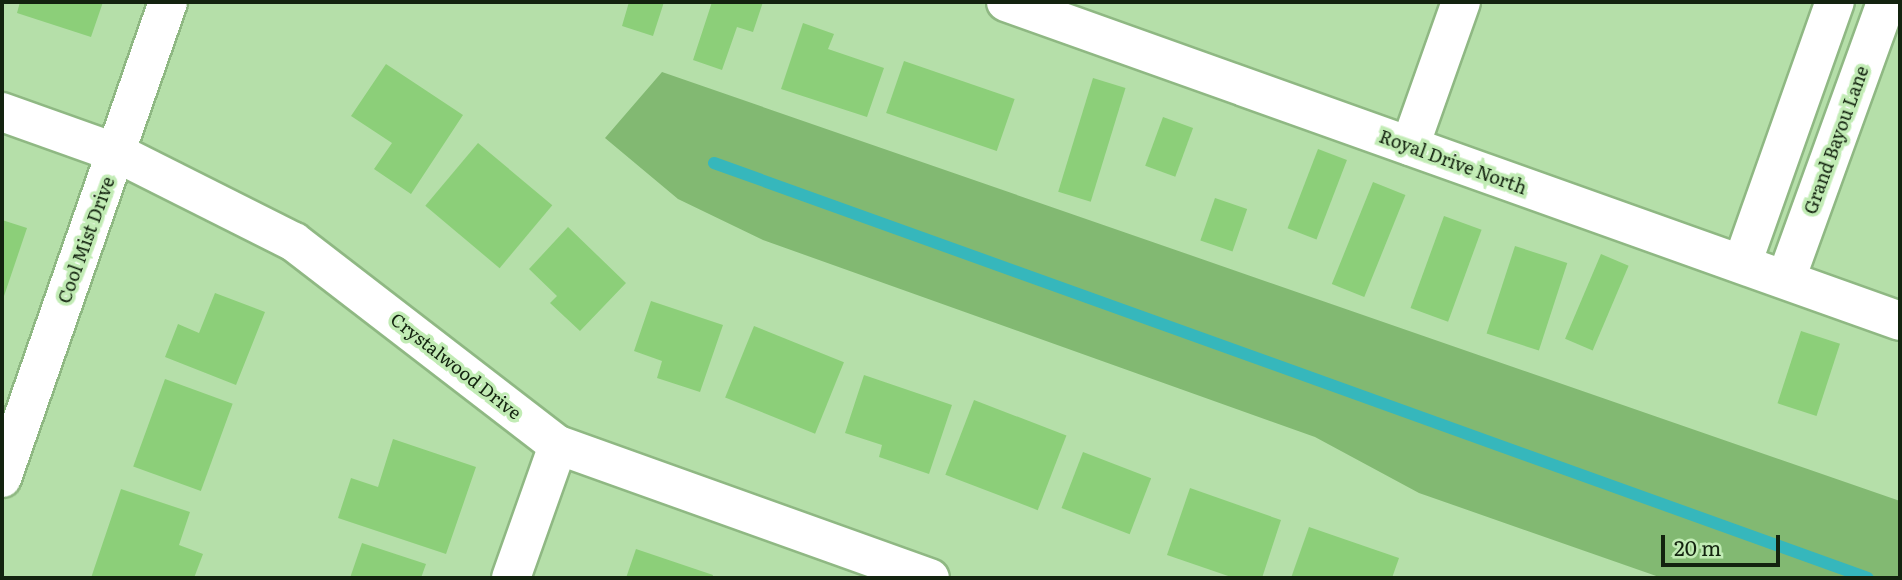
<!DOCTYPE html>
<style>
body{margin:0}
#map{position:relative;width:1902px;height:580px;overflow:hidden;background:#b5dfa9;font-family:Literata,serif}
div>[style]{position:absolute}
.green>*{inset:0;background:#82b972}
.stream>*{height:12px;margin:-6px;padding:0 6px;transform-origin:6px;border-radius:6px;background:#36b7bc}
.building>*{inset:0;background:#8ccf79;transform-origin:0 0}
.roads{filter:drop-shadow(2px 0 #8fb883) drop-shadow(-2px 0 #8fb883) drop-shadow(0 2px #8fb883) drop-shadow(0 -2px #8fb883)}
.minor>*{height:38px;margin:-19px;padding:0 19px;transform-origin:19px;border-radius:19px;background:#fff}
span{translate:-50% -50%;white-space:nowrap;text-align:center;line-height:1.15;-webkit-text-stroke:7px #c2ecb5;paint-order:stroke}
.street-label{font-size:18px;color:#13230f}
.frame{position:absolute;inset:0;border:4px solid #13230f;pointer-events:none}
.scale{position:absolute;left:1661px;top:535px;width:119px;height:32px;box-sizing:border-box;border:4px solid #13230f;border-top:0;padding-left:9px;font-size:21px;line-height:24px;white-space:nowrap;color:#13230f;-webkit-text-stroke:5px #c2ecb5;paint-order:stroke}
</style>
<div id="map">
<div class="green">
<i style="clip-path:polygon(662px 72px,1900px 501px,1900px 578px,1662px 578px,1419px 493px,1315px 437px,763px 240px,678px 199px,605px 138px)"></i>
</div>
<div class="stream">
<i style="left:714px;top:163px;width:1226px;rotate:19.78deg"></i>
</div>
<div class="building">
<i style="clip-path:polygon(20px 2px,103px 2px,91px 37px,17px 13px)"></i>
<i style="clip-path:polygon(629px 2px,664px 2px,653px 36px,622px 26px)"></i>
<i style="clip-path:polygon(712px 2px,763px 2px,753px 32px,737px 27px,722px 70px,693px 60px)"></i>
<i style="clip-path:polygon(803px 23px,834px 34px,828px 49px,884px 68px,867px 117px,781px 89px)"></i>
<i style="left:904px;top:61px;width:117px;height:55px;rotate:19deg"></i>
<i style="clip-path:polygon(386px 64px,463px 115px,411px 194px,374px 169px,392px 143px,351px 116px)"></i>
<i style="left:1093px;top:78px;width:34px;height:119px;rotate:17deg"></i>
<i style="left:1163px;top:117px;width:32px;height:52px;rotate:20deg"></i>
<i style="left:478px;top:143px;width:97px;height:82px;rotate:40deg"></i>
<i style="left:1318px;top:149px;width:31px;height:85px;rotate:21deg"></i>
<i style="left:1373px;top:182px;width:35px;height:110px;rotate:22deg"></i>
<i style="left:1215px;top:198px;width:34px;height:45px;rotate:19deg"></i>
<i style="left:1444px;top:216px;width:40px;height:98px;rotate:20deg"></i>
<i style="clip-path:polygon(2px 220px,27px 228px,2px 302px)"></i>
<i style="clip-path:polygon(568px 227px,626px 283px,580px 331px,550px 303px,557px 296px,529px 269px)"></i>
<i style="left:1515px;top:246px;width:55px;height:92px;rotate:18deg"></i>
<i style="left:1601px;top:254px;width:30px;height:92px;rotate:23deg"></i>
<i style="clip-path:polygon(215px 293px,265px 312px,236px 385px,165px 357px,178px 324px,199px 333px)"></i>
<i style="clip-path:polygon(651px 301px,723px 325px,700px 392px,657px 378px,662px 361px,634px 351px)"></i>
<i style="left:754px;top:326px;width:97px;height:77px;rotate:22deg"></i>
<i style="left:1801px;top:331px;width:41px;height:76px;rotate:18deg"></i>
<i style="clip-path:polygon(864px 375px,952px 405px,929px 474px,879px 457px,882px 445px,845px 433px)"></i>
<i style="left:165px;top:379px;width:72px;height:93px;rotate:20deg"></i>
<i style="left:974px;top:400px;width:99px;height:80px;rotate:21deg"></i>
<i style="clip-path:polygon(393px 439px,476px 467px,446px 554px,338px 518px,351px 478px,378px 487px)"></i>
<i style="left:1083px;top:452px;width:73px;height:60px;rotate:21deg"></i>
<i style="clip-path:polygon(1190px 488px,1281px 520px,1262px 578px,1234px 578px,1167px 555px)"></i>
<i style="clip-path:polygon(121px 489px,190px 512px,179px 545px,203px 554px,194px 578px,91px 578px)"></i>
<i style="clip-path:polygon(1309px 527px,1399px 558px,1392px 578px,1291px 578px)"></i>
<i style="clip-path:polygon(362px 543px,426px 564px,421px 578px,350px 578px)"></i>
<i style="clip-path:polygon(636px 549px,713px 575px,712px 578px,626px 578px)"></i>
</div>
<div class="roads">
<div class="minor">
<i style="left:1006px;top:2px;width:949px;rotate:19.64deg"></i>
<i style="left:2px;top:112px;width:122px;rotate:19.6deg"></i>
<i style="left:117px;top:153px;width:198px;rotate:26.7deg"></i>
<i style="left:294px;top:242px;width:333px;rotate:37.6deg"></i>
<i style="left:558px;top:445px;width:395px;rotate:19.7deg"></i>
<i style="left:1410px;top:146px;width:153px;rotate:-70.5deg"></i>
<i style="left:1742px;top:264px;width:278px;rotate:-70.5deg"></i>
<i style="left:1786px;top:279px;width:294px;rotate:-70.1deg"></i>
<i style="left:2px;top:478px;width:504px;rotate:-70.77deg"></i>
<i style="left:511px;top:578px;width:141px;rotate:-70.5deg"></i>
</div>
</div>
<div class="street-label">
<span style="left:1836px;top:140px;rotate:-70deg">Grand Bayou Lane</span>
<span style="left:1453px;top:162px;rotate:20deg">Royal Drive North</span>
<span style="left:86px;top:240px;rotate:-70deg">Cool Mist Drive</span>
<span style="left:456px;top:366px;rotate:38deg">Crystalwood Drive</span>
</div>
<div class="frame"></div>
<div class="scale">20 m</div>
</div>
